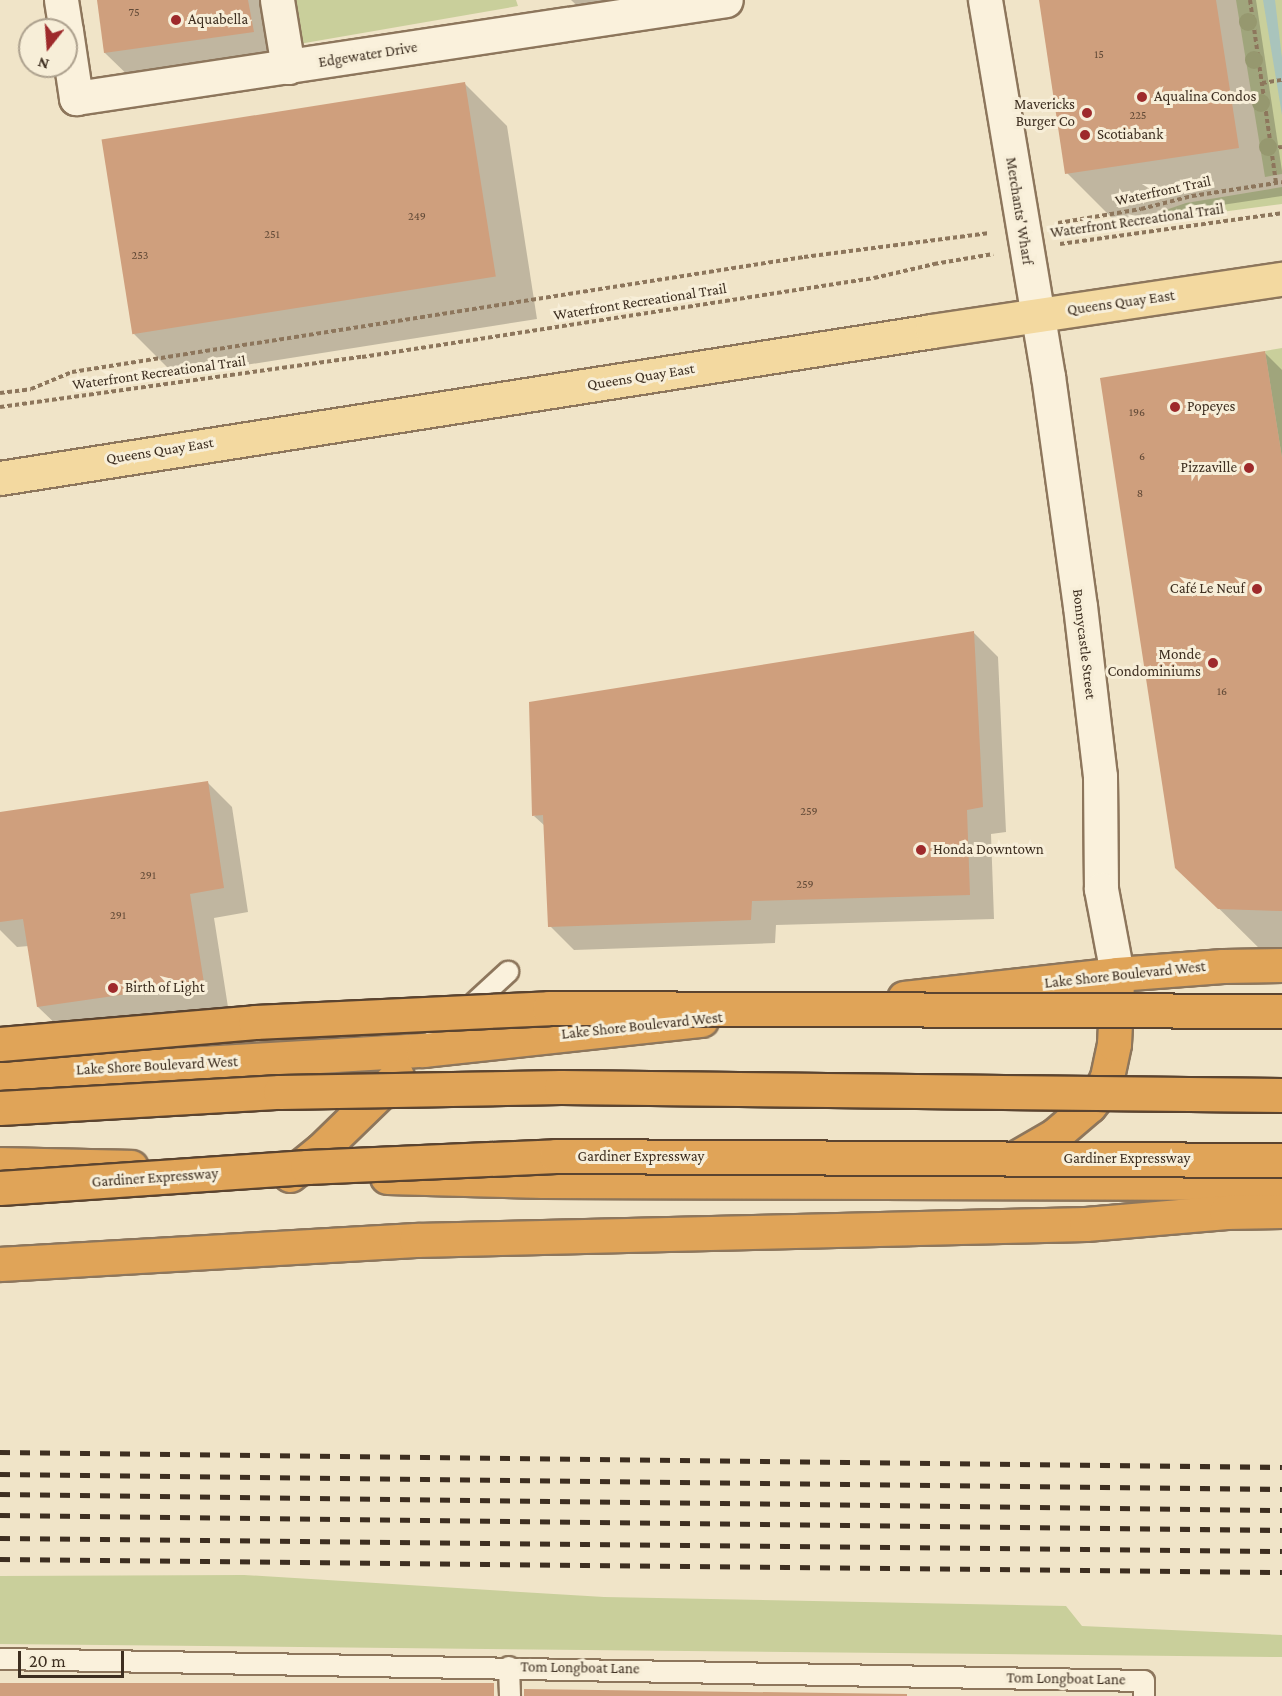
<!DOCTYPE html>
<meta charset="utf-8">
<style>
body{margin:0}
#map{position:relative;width:1282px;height:1696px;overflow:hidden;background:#f0e4c8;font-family:"Crimson Pro",serif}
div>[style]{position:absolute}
.green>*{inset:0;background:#c9cf9b}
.water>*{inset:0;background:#a9c4bc}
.shadow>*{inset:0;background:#0003;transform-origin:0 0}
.building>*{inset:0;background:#cf9f7d;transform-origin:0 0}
.path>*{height:4px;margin-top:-2px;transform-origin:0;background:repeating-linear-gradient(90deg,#8d765c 0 4.5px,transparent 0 7.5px)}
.roads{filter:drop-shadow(2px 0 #8d765c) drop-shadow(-2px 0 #8d765c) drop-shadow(0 2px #8d765c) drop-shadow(0 -2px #8d765c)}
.lane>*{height:20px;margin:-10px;padding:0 10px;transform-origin:10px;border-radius:10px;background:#faf1dc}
.street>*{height:33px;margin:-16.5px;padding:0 16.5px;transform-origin:16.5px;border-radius:16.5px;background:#faf1dc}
.primary>*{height:33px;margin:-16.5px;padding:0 16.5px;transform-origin:16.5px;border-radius:16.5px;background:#f3d9a0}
.highway>*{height:33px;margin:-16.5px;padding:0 16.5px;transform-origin:16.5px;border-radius:16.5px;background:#e0a458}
.rail>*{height:4.5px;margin-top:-2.25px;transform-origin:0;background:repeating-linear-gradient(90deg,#3d2e20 0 10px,transparent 0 20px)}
.bridges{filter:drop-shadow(2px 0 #5b4430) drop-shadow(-2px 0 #5b4430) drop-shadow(0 2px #5b4430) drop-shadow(0 -2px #5b4430)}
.highway-bridge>*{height:33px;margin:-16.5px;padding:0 16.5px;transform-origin:16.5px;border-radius:16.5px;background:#e0a458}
.trees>*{width:18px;height:18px;margin:-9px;border-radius:50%;background:#96986f}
.dots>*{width:16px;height:16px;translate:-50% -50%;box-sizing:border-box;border:3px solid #f7eed8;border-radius:50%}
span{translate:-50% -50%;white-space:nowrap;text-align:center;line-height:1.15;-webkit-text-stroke:6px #f7eed8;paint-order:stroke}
.number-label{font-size:12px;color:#624a37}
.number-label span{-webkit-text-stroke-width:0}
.poi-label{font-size:15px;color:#3d2e20}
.left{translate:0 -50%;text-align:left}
.right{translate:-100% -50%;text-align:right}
.street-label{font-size:15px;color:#3d2e20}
.north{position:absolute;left:18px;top:18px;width:60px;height:60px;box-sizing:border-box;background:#f7eed8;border:2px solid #ada18e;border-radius:50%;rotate:197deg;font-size:16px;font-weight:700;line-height:24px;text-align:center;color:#3d2e20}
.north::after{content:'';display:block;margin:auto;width:21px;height:27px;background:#9e2a2b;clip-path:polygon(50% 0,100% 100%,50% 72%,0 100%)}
.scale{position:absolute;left:18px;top:1651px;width:106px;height:27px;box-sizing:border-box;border:3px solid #3d2e20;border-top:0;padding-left:8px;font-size:18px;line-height:21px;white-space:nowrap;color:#3d2e20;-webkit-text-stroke:4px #f7eed8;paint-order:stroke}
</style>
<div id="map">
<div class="green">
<i style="clip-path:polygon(291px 0,516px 0,518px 6px,299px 44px)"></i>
<i style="clip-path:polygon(1236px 0,1282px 0,1282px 174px,1265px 177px)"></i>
<i style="clip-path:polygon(1282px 187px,1282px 204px,1161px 220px,1160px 212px,1186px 203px)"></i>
<i style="clip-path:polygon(1282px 348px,1282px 458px,1265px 351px)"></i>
<i style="clip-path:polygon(244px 1575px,604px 1597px,1066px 1606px,1082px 1626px,1282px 1635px,1282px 1657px,0 1644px,0 1576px)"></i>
</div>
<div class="water">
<i style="clip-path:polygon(1263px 0,1275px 0,1282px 58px,1282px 115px)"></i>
</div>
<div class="shadow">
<i style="clip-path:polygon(99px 0,275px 0,286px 65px,139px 86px,105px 53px)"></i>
<i style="clip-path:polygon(571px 0,678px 0,584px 12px)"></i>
<i style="clip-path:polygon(1040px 0,1256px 0,1282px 171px,1282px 196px,1115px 221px,1067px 173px)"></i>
<i style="clip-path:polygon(464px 83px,507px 126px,537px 319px,176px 376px,134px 334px)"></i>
<i style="clip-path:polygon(1264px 352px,1282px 370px,1282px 960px,1271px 960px,1177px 867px)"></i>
<i style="clip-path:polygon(973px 632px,998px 657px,1006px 832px,991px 834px,994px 919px,776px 925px,775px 943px,574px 950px,550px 926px,545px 826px,534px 816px)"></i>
<i style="clip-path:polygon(207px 782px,232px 807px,248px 912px,214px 918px,228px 1007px,63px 1031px,38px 1007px,29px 946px,17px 947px,0 930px,0 813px)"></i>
<i style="left:0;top:1684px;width:493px;height:12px"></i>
</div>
<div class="building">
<i style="clip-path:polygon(97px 0,248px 0,254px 32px,104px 53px)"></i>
<i style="clip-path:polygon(1039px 0,1216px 0,1239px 148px,1065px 174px)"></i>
<i style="left:465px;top:82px;width:197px;height:368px;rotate:81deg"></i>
<i style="clip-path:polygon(1265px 351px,1282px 458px,1282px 911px,1218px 909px,1175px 868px,1100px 378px)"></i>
<i style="clip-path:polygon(974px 631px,983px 807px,967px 810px,970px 895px,752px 901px,751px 920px,548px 927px,543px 815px,532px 816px,529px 702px)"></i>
<i style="clip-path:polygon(208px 781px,224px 888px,190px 894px,204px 983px,37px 1007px,23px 919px,0 922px,0 812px)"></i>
<i style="left:0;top:1683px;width:494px;height:13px"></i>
<i style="clip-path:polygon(524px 1689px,907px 1694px,907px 1696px,524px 1696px)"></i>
</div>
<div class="path">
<i style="left:1250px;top:0;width:185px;rotate:81.9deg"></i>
<i style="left:1262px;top:83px;width:20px;rotate:-9deg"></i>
<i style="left:1271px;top:148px;width:11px;rotate:-5deg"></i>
<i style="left:1058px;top:223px;width:84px;rotate:-9.6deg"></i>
<i style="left:1141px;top:209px;width:53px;rotate:-14.3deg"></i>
<i style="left:1192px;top:196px;width:91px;rotate:-8.8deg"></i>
<i style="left:1060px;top:244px;width:224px;rotate:-7.9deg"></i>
<i style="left:0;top:393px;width:31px;rotate:-7deg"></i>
<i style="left:31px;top:389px;width:44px;rotate:-22.5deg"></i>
<i style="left:72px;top:372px;width:741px;rotate:-8.93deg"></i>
<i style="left:804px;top:257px;width:187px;rotate:-7.4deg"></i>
<i style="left:0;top:407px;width:365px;rotate:-7.9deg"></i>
<i style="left:362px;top:357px;width:518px;rotate:-8.77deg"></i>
<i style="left:874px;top:278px;width:62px;rotate:-13.1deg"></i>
<i style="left:934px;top:264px;width:60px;rotate:-9.6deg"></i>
</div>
<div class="roads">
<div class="lane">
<i style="left:425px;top:1048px;width:113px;rotate:-42.5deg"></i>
<i style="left:0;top:1659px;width:1144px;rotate:1.1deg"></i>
<i style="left:1144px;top:1681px;width:15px;rotate:90deg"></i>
<i style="left:509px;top:1667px;width:29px;rotate:88deg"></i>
</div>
<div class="street">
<i style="left:61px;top:0;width:30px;rotate:81deg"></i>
<i style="left:277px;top:0;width:68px;rotate:80.7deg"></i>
<i style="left:985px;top:0;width:381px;rotate:80.5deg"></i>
<i style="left:1048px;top:376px;width:232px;rotate:82.1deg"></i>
<i style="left:1080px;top:606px;width:171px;rotate:83.3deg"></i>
<i style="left:1100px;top:776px;width:113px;rotate:89.5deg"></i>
<i style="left:1101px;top:889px;width:86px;rotate:79.3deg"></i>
<i style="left:66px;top:31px;width:68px;rotate:81.5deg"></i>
<i style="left:76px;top:98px;width:657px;rotate:-8.57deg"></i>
</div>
<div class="primary">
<i style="left:0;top:478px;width:944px;rotate:-8.96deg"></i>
<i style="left:932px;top:331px;width:354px;rotate:-8.5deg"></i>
</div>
<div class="highway">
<i style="left:904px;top:998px;width:214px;rotate:-6.4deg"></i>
<i style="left:1117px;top:974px;width:106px;rotate:-4.3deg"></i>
<i style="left:1223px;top:966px;width:59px;rotate:-1deg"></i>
<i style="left:0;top:1075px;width:424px;rotate:-3.4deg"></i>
<i style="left:423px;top:1050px;width:280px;rotate:-6.2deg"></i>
<i style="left:0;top:1164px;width:131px;rotate:1.3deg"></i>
<i style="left:1005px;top:1164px;width:58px;rotate:-30.1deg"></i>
<i style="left:1055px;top:1135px;width:45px;rotate:-40.5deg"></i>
<i style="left:1089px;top:1106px;width:14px;rotate:-51deg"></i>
<i style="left:1098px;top:1095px;width:20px;rotate:-63deg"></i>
<i style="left:1107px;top:1077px;width:34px;rotate:-78deg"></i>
<i style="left:1114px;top:1044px;width:62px;rotate:-87.2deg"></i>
<i style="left:290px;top:1175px;width:40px;rotate:-39deg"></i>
<i style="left:321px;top:1150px;width:106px;rotate:-44.2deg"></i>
<i style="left:387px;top:1177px;width:156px;rotate:1.5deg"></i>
<i style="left:543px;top:1181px;width:739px;rotate:0.16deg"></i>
<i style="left:0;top:1264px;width:417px;rotate:-3.3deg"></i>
<i style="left:416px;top:1240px;width:670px;rotate:-1.37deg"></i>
<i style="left:1086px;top:1224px;width:141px;rotate:-4.9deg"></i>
<i style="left:1226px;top:1212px;width:56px;rotate:-1deg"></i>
</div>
</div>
<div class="rail">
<i style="left:0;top:1452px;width:1282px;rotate:0.67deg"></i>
<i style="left:0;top:1474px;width:1282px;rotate:0.67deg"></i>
<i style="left:0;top:1494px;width:1282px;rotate:0.72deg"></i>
<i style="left:0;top:1515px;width:1282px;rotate:0.67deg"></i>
<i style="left:0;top:1538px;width:1282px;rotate:0.58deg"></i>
<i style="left:0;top:1559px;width:1282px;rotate:0.58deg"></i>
</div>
<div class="bridges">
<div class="highway-bridge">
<i style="left:0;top:1044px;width:256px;rotate:-4.9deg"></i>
<i style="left:255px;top:1022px;width:294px;rotate:-2.7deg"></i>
<i style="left:549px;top:1008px;width:733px;rotate:0.23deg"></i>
<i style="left:0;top:1108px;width:280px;rotate:-3.3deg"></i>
<i style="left:280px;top:1092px;width:281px;rotate:-1deg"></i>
<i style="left:561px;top:1087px;width:721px;rotate:0.64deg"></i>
<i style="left:0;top:1188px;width:308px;rotate:-3.9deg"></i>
<i style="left:307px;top:1167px;width:249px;rotate:-2.5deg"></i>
<i style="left:556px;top:1156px;width:726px;rotate:0.32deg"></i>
</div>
</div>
<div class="trees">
<i style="left:1248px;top:22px"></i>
<i style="left:1254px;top:60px"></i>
<i style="left:1261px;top:103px"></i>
<i style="left:1268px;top:147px"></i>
</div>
<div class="dots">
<i style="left:176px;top:20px;background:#9e2a2b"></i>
<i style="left:1142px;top:97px;background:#9e2a2b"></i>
<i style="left:1087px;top:113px;background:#9e2a2b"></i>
<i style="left:1085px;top:135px;background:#9e2a2b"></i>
<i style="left:1175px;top:407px;background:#9e2a2b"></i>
<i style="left:1249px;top:468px;background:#9e2a2b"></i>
<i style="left:1257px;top:589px;background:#9e2a2b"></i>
<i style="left:1213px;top:663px;background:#9e2a2b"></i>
<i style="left:921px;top:850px;background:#9e2a2b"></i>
<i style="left:113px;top:988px;background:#9e2a2b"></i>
</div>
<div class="number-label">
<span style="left:134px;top:13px">75</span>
<span style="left:1099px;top:55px">15</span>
<span style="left:1138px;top:116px">225</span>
<span style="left:417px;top:217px">249</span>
<span style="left:272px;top:235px">251</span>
<span style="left:140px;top:256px">253</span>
<span style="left:1137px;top:413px">196</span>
<span style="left:1142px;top:457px">6</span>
<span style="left:1140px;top:494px">8</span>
<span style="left:1222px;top:692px">16</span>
<span style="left:809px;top:812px">259</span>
<span style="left:148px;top:876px">291</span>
<span style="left:805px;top:885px">259</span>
<span style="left:118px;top:916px">291</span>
</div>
<div class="poi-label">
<span class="left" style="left:188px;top:20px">Aquabella</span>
<span class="left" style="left:1154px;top:97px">Aqualina Condos</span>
<span class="right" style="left:1075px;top:113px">Mavericks<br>Burger Co</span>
<span class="left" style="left:1097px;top:135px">Scotiabank</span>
<span class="left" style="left:1187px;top:407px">Popeyes</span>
<span class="right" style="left:1237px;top:468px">Pizzaville</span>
<span class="right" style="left:1245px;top:589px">Café Le Neuf</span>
<span class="right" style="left:1201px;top:663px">Monde<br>Condominiums</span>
<span class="left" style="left:933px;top:850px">Honda Downtown</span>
<span class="left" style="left:125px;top:988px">Birth of Light</span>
</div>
<div class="street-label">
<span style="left:368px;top:55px;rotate:-9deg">Edgewater Drive</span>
<span style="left:1163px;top:191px;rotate:-12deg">Waterfront Trail</span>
<span style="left:1019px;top:211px;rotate:81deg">Merchants' Wharf</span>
<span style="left:1137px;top:221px;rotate:-8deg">Waterfront Recreational Trail</span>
<span style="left:640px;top:302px;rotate:-9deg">Waterfront Recreational Trail</span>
<span style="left:1121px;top:303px;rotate:-8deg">Queens Quay East</span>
<span style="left:159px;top:373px;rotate:-8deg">Waterfront Recreational Trail</span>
<span style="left:641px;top:377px;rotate:-9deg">Queens Quay East</span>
<span style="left:160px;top:451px;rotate:-9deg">Queens Quay East</span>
<span style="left:1084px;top:644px;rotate:83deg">Bonnycastle Street</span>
<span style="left:1125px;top:975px;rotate:-6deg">Lake Shore Boulevard West</span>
<span style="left:642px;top:1026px;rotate:-6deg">Lake Shore Boulevard West</span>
<span style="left:157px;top:1066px;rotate:-3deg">Lake Shore Boulevard West</span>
<span style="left:641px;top:1157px">Gardiner Expressway</span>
<span style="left:1127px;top:1159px">Gardiner Expressway</span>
<span style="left:155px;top:1178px;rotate:-4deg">Gardiner Expressway</span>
<span style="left:580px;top:1668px;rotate:1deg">Tom Longboat Lane</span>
<span style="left:1066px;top:1679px;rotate:1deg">Tom Longboat Lane</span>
</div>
<div class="north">N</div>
<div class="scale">20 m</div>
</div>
